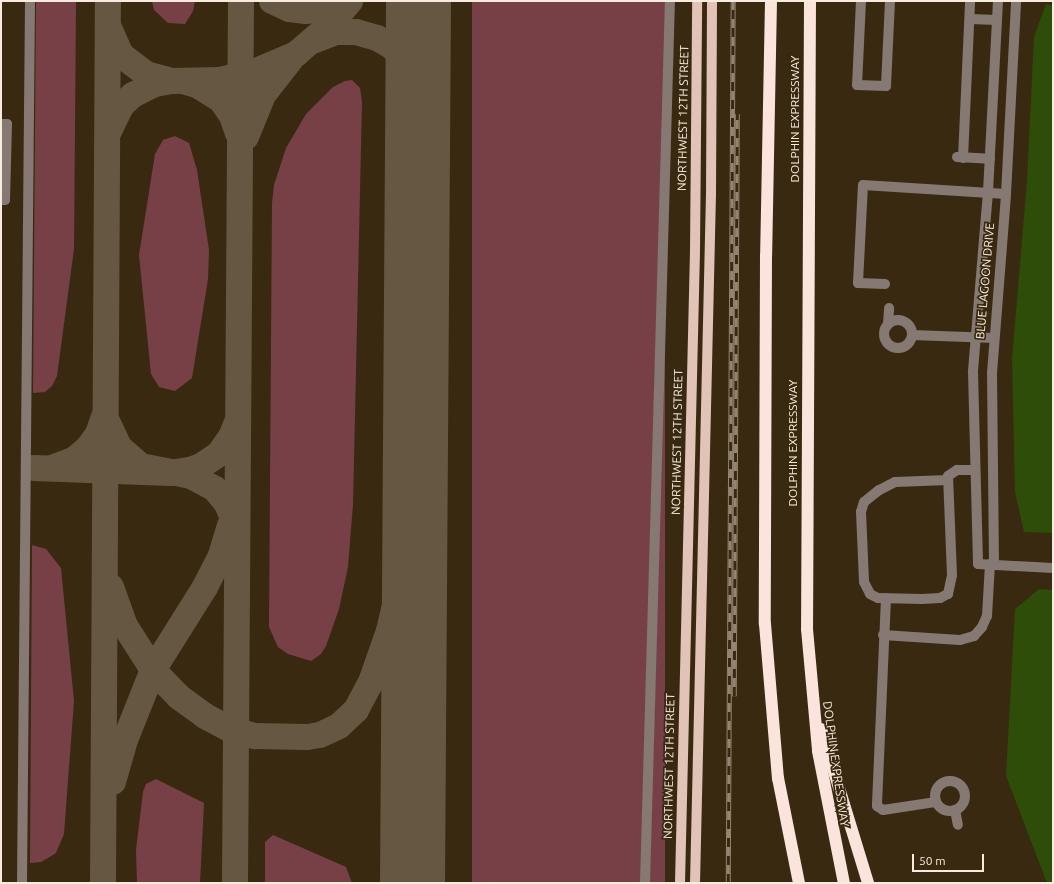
<!DOCTYPE html>
<style>
body{margin:0}
#map{position:relative;width:1054px;height:884px;overflow:hidden;background:#3a2911;font-family:Ubuntu,sans-serif}
div>[style]{position:absolute}
.green>*{inset:0;background:#774047;transform-origin:0 0}
.water>*{inset:0;background:#2d4d08}
.taxiway>*{height:26px;margin:-13px;padding:0 13px;transform-origin:13px;border-radius:13px;background:#665742}
.runway>*{height:65px;margin:-32.5px;padding:0 32.5px;transform-origin:32.5px;border-radius:32.5px;background:#665742}
.minor>*{height:10px;margin:-5px;padding:0 5px;transform-origin:5px;border-radius:5px;background:#867872}
.minor>.ring{margin:-5px;padding:0;box-sizing:content-box;background:none;border:10px solid #867872;border-radius:50%}
.major>*{height:10px;margin:-5px;padding:0 5px;transform-origin:5px;border-radius:5px;background:#e1c3b7}
.highway>*{height:12px;margin:-6px;padding:0 6px;transform-origin:6px;border-radius:6px;background:#fae4dc}
.rail>*{height:4.5px;margin-top:-2.25px;transform-origin:0;background:repeating-linear-gradient(90deg,#3a2911 0 9px,#938572 0 18px);box-sizing:border-box;border-block:1px solid #938572}
span{translate:-50% -50%;white-space:nowrap;text-align:center;line-height:1.15;-webkit-text-stroke:3.5px #3a2911;paint-order:stroke}
.street-label{font-size:12px;color:#f7ecde}
.frame{position:absolute;inset:0;border:2px solid #f7ecde;pointer-events:none}
.scale{position:absolute;left:912px;top:854px;width:72px;height:18px;box-sizing:border-box;border:2px solid #f7ecde;border-top:0;padding-left:5px;font-size:12px;line-height:14px;white-space:nowrap;color:#f7ecde;-webkit-text-stroke:3px #3a2911;paint-order:stroke}
</style>
<div id="map">
<div class="green">
<i style="clip-path:polygon(36px 1px,76px 1px,74px 249px,57px 376px,52px 386px,45px 392px,33px 393px)"></i>
<i style="clip-path:polygon(152px 1px,195px 1px,193px 11px,185px 24px,168px 23px,154px 10px)"></i>
<i style="left:472px;top:1px;width:193px;height:882px"></i>
<i style="clip-path:polygon(352px 80px,360px 88px,362px 102px,353px 504px,348px 567px,339px 609px,326px 646px,321px 654px,311px 661px,288px 654px,278px 647px,269px 627px,272px 203px,274px 185px,286px 148px,306px 114px,333px 87px,345px 81px)"></i>
<i style="clip-path:polygon(175px 136px,189px 143px,197px 170px,209px 250px,208px 279px,192px 378px,175px 391px,159px 387px,151px 374px,139px 255px,155px 154px,163px 140px)"></i>
<i style="clip-path:polygon(32px 545px,46px 549px,61px 568px,74px 701px,64px 834px,56px 853px,41px 862px,30px 863px)"></i>
<i style="clip-path:polygon(156px 779px,204px 803px,200px 883px,137px 883px,136px 850px,143px 792px,146px 784px)"></i>
<i style="clip-path:polygon(273px 835px,346px 867px,352px 883px,265px 883px,265px 842px)"></i>
</div>
<div class="water">
<i style="clip-path:polygon(1046px 4px,1053px 6px,1053px 533px,1024px 532px,1015px 492px,1012px 359px,1027px 181px,1034px 37px)"></i>
<i style="clip-path:polygon(1039px 589px,1053px 590px,1053px 883px,1047px 883px,1006px 776px,1015px 609px)"></i>
</div>
<div class="taxiway">
<i style="left:272px;top:1px;width:19px;rotate:25deg"></i>
<i style="left:289px;top:9px;width:17px;rotate:7deg"></i>
<i style="left:306px;top:11px;width:19px;rotate:-6deg"></i>
<i style="left:325px;top:9px;width:20px;rotate:-24deg"></i>
<i style="left:110px;top:30px;width:27px;rotate:66deg"></i>
<i style="left:121px;top:55px;width:31px;rotate:37deg"></i>
<i style="left:146px;top:74px;width:27px;rotate:15deg"></i>
<i style="left:172px;top:81px;width:48px;rotate:-1.2deg"></i>
<i style="left:220px;top:80px;width:35px;rotate:-13deg"></i>
<i style="left:254px;top:72px;width:46px;rotate:-23.2deg"></i>
<i style="left:296px;top:54px;width:46px;rotate:-40.6deg"></i>
<i style="left:331px;top:24px;width:30px;rotate:-50deg"></i>
<i style="left:315px;top:40px;width:22px;rotate:-21deg"></i>
<i style="left:336px;top:32px;width:20px"></i>
<i style="left:356px;top:32px;width:22px;rotate:16deg"></i>
<i style="left:377px;top:38px;width:20px;rotate:30deg"></i>
<i style="left:394px;top:48px;width:31px;rotate:58deg"></i>
<i style="left:410px;top:74px;width:49px;rotate:81.7deg"></i>
<i style="left:186px;top:82px;width:11px;rotate:15deg"></i>
<i style="left:197px;top:85px;width:28px;rotate:32deg"></i>
<i style="left:221px;top:100px;width:19px;rotate:55deg"></i>
<i style="left:232px;top:116px;width:18px;rotate:71deg"></i>
<i style="left:109px;top:131px;width:28px;rotate:-64deg"></i>
<i style="left:121px;top:106px;width:16px;rotate:-43deg"></i>
<i style="left:133px;top:95px;width:25px;rotate:-27deg"></i>
<i style="left:155px;top:84px;width:17px;rotate:-10deg"></i>
<i style="left:246px;top:137px;width:45px;rotate:-68deg"></i>
<i style="left:263px;top:95px;width:46px;rotate:-52.1deg"></i>
<i style="left:107px;top:421px;width:29px;rotate:65deg"></i>
<i style="left:119px;top:447px;width:29px;rotate:41deg"></i>
<i style="left:141px;top:466px;width:51px;rotate:11.3deg"></i>
<i style="left:191px;top:476px;width:27px;rotate:28deg"></i>
<i style="left:215px;top:489px;width:19px;rotate:51deg"></i>
<i style="left:227px;top:504px;width:23px;rotate:67deg"></i>
<i style="left:34px;top:468px;width:136px;rotate:2.1deg"></i>
<i style="left:170px;top:473px;width:20px;rotate:-9deg"></i>
<i style="left:190px;top:470px;width:12px;rotate:-20deg"></i>
<i style="left:201px;top:466px;width:22px;rotate:-34deg"></i>
<i style="left:219px;top:454px;width:21px;rotate:-55deg"></i>
<i style="left:231px;top:437px;width:16px;rotate:-68deg"></i>
<i style="left:52px;top:468px;width:25px;rotate:-21deg"></i>
<i style="left:75px;top:459px;width:17px;rotate:-40deg"></i>
<i style="left:88px;top:448px;width:17px;rotate:-54deg"></i>
<i style="left:98px;top:434px;width:18px;rotate:-71deg"></i>
<i style="left:111px;top:587px;width:41px;rotate:70.3deg"></i>
<i style="left:125px;top:626px;width:52px;rotate:57.5deg"></i>
<i style="left:153px;top:670px;width:37px;rotate:46deg"></i>
<i style="left:179px;top:697px;width:32px;rotate:36deg"></i>
<i style="left:205px;top:716px;width:26px;rotate:28deg"></i>
<i style="left:228px;top:728px;width:28px;rotate:17deg"></i>
<i style="left:255px;top:736px;width:52px;rotate:1.1deg"></i>
<i style="left:307px;top:737px;width:13px;rotate:-9deg"></i>
<i style="left:320px;top:735px;width:21px;rotate:-25deg"></i>
<i style="left:339px;top:726px;width:23px;rotate:-43deg"></i>
<i style="left:356px;top:710px;width:32px;rotate:-62deg"></i>
<i style="left:371px;top:682px;width:54px;rotate:-70.6deg"></i>
<i style="left:389px;top:631px;width:36px;rotate:-77deg"></i>
<i style="left:397px;top:596px;width:93px;rotate:-83.2deg"></i>
<i style="left:408px;top:504px;width:134px;rotate:-87deg"></i>
<i style="left:113px;top:782px;width:44px;rotate:-74.1deg"></i>
<i style="left:125px;top:740px;width:75px;rotate:-68.2deg"></i>
<i style="left:153px;top:670px;width:98px;rotate:-57.9deg"></i>
<i style="left:205px;top:587px;width:36px;rotate:-63deg"></i>
<i style="left:221px;top:555px;width:31px;rotate:-73deg"></i>
<i style="left:103px;top:883px;width:882px;rotate:-89.68deg"></i>
<i style="left:235px;top:883px;width:882px;rotate:-89.61deg"></i>
</div>
<div class="runway">
<i style="left:412px;top:883px;width:882px;rotate:-89.61deg"></i>
</div>
<div class="minor">
<i style="left:861px;top:1px;width:84px;rotate:92.7deg"></i>
<i style="left:857px;top:85px;width:29px;rotate:2deg"></i>
<i style="left:886px;top:86px;width:85px;rotate:-87.3deg"></i>
<i style="left:998px;top:1px;width:191px;rotate:93deg"></i>
<i style="left:988px;top:192px;width:181px;rotate:94.8deg"></i>
<i style="left:973px;top:372px;width:192px;rotate:88.5deg"></i>
<i style="left:978px;top:564px;width:75px;rotate:3.1deg"></i>
<i style="left:970px;top:19px;width:27px;rotate:2deg"></i>
<i style="left:1px;top:124px;width:6px"></i>
<i style="left:7px;top:124px;width:76px;rotate:91.5deg"></i>
<i style="left:5px;top:200px;width:4px;rotate:180deg"></i>
<i style="left:957px;top:157px;width:33px;rotate:3deg"></i>
<i style="left:963px;top:158px;width:157px;rotate:-87.4deg"></i>
<i style="left:885px;top:284px;width:27px;rotate:-178deg"></i>
<i style="left:858px;top:283px;width:98px;rotate:-87.1deg"></i>
<i style="left:863px;top:185px;width:143px;rotate:3.6deg"></i>
<i class="ring" style="left:884px;top:320px;width:18px;height:18px"></i>
<i style="left:888px;top:324px;width:16px;rotate:-86deg"></i>
<i style="left:912px;top:335px;width:82px;rotate:2.1deg"></i>
<i style="left:948px;top:480px;width:53px;rotate:177.8deg"></i>
<i style="left:895px;top:482px;width:18px;rotate:153deg"></i>
<i style="left:879px;top:490px;width:19px;rotate:141deg"></i>
<i style="left:864px;top:502px;width:10px;rotate:107deg"></i>
<i style="left:861px;top:512px;width:70px;rotate:87.5deg"></i>
<i style="left:864px;top:582px;width:13px;rotate:63deg"></i>
<i style="left:870px;top:594px;width:9px;rotate:27deg"></i>
<i style="left:878px;top:598px;width:44px;rotate:1.3deg"></i>
<i style="left:922px;top:599px;width:18px;rotate:-3deg"></i>
<i style="left:940px;top:598px;width:9px;rotate:-27deg"></i>
<i style="left:948px;top:594px;width:19px;rotate:-78deg"></i>
<i style="left:952px;top:575px;width:99px;rotate:-92.3deg"></i>
<i style="left:948px;top:476px;width:11px;rotate:-34deg"></i>
<i style="left:957px;top:470px;width:18px"></i>
<i style="left:994px;top:564px;width:191px;rotate:-90.6deg"></i>
<i style="left:992px;top:373px;width:180px;rotate:-85.5deg"></i>
<i style="left:1006px;top:194px;width:193px;rotate:-87deg"></i>
<i style="left:886px;top:598px;width:208px;rotate:92.5deg"></i>
<i style="left:877px;top:806px;width:7px;rotate:34deg"></i>
<i style="left:883px;top:810px;width:54px;rotate:-8.6deg"></i>
<i style="left:883px;top:635px;width:77px;rotate:3.7deg"></i>
<i style="left:960px;top:640px;width:15px;rotate:-16deg"></i>
<i style="left:974px;top:636px;width:12px;rotate:-48deg"></i>
<i style="left:982px;top:627px;width:12px;rotate:-66deg"></i>
<i style="left:987px;top:616px;width:52px;rotate:-86.7deg"></i>
<i class="ring" style="left:935px;top:781px;width:20px;height:20px"></i>
<i style="left:955px;top:810px;width:15px;rotate:79deg"></i>
<i style="left:22px;top:883px;width:882px;rotate:-89.48deg"></i>
<i style="left:645px;top:883px;width:882px;rotate:-88.38deg"></i>
</div>
<div class="major">
<i style="left:680px;top:883px;width:633px;rotate:-88.64deg"></i>
<i style="left:695px;top:250px;width:249px;rotate:-89.5deg"></i>
<i style="left:695px;top:883px;width:688px;rotate:-88.67deg"></i>
<i style="left:711px;top:195px;width:194px;rotate:-89.7deg"></i>
</div>
<div class="highway">
<i style="left:771px;top:1px;width:255px;rotate:91.1deg"></i>
<i style="left:766px;top:256px;width:368px;rotate:90.2deg"></i>
<i style="left:765px;top:624px;width:155px;rotate:85.2deg"></i>
<i style="left:778px;top:778px;width:107px;rotate:78.7deg"></i>
<i style="left:810px;top:1px;width:628px;rotate:90.27deg"></i>
<i style="left:807px;top:629px;width:122px;rotate:84.8deg"></i>
<i style="left:818px;top:751px;width:135px;rotate:78.9deg"></i>
<i style="left:821px;top:729px;width:161px;rotate:73deg"></i>
</div>
<div class="rail">
<i style="left:734px;top:696px;width:582px;rotate:-89.7deg"></i>
<i style="left:728px;top:883px;width:882px;rotate:-89.68deg"></i>
</div>
<div class="street-label">
<span style="left:683px;top:118px;rotate:-89deg">NORTHWEST 12TH STREET</span>
<span style="left:795px;top:119px;rotate:-90deg">DOLPHIN EXPRESSWAY</span>
<span style="left:985px;top:281px;rotate:-85deg">BLUE LAGOON DRIVE</span>
<span style="left:677px;top:442px;rotate:-89deg">NORTHWEST 12TH STREET</span>
<span style="left:793px;top:443px;rotate:-90deg">DOLPHIN EXPRESSWAY</span>
<span style="left:836px;top:764px;rotate:82deg">DOLPHIN EXPRESSWAY</span>
<span style="left:669px;top:766px;rotate:-89deg">NORTHWEST 12TH STREET</span>
</div>
<div class="frame"></div>
<div class="scale">50 m</div>
</div>
